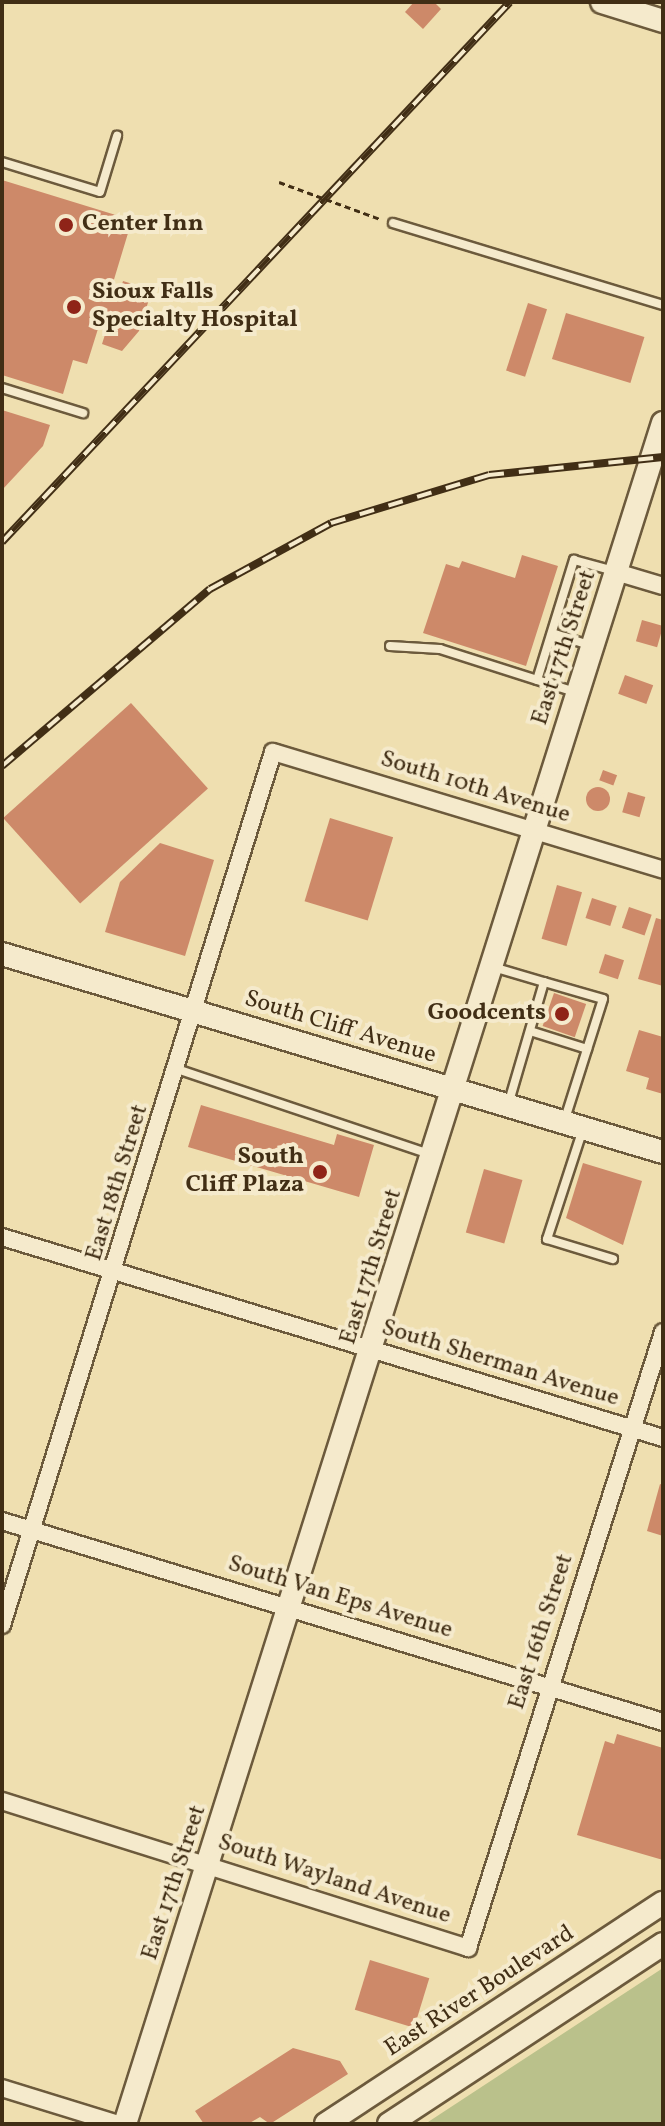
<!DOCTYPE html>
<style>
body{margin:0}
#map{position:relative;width:665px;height:2126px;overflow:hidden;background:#efdfb0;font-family:Vollkorn,serif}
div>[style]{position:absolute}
.green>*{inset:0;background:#bac18b}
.building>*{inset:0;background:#cd8969;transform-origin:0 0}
.round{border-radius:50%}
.path>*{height:3px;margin-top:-1.5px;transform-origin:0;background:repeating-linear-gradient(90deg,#412e15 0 6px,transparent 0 10px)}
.roads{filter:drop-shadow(2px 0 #6c5a3c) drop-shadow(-2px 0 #6c5a3c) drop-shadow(0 2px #6c5a3c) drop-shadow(0 -2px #6c5a3c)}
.lane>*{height:8px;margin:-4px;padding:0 4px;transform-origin:4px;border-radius:4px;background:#f5eacc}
.street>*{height:16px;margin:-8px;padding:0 8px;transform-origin:8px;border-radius:8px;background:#f5eacc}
.secondary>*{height:22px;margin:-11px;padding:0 11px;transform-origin:11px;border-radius:11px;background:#f5eacc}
.rail>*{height:8px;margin-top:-4px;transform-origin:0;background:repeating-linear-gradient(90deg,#f5eacc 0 15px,#412e15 0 30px);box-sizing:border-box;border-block:2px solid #412e15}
.dots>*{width:22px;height:22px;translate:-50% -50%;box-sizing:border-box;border:4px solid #f5eacc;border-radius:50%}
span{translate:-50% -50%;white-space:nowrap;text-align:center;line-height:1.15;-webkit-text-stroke:8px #f5eacc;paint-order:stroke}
.poi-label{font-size:24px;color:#412e15;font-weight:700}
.left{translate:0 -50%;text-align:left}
.right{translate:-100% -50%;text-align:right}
.street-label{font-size:24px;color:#412e15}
.frame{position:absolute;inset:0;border:4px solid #412e15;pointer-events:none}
</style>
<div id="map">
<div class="green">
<i style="clip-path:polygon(663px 1968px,663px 2124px,425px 2124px,570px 2029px)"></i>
</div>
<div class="building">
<i style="clip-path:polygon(414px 2px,434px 2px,441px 9px,423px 29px,405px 12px)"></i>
<i style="clip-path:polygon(2px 180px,132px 220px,109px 296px,118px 298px,123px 281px,152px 290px,139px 331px,122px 351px,102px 344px,110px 319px,102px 316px,87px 364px,73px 360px,63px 394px,2px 375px)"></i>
<i style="left:528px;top:303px;width:20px;height:71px;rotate:18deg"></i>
<i style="left:566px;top:313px;width:82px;height:48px;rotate:17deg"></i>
<i style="clip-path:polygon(2px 410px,50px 425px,43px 446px,2px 490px)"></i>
<i style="clip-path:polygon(522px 555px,558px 566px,526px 666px,423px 633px,446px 564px,459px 568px,462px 561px,515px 578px)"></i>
<i style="left:642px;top:620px;width:22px;height:22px;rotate:16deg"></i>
<i style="left:625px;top:675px;width:30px;height:20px;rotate:20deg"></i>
<i style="left:131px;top:703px;width:115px;height:172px;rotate:48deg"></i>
<i style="left:603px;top:770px;width:15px;height:11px;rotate:20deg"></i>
<i class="round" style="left:586px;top:787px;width:24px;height:24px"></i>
<i style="left:628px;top:792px;width:18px;height:21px;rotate:16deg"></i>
<i style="left:330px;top:818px;width:66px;height:87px;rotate:17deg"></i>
<i style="clip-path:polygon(160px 843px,214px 860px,185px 956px,105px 932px,120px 882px)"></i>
<i style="left:557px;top:885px;width:26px;height:56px;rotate:16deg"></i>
<i style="left:592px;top:898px;width:26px;height:21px;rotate:18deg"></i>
<i style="left:629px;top:907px;width:24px;height:22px;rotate:19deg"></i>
<i style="clip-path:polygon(656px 918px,663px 920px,663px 986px,638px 979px)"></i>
<i style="left:605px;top:954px;width:20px;height:20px;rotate:18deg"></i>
<i style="left:554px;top:993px;width:34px;height:35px;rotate:19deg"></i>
<i style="clip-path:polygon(639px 1030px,663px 1037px,663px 1094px,646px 1089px,649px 1078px,626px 1071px)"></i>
<i style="clip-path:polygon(201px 1105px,334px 1145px,337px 1134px,374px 1145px,359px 1197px,188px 1147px)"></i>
<i style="clip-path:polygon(583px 1163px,642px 1181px,623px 1245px,566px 1218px)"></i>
<i style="left:484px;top:1169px;width:40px;height:66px;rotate:16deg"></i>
<i style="clip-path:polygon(660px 1484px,663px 1485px,663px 1536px,647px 1531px)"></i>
<i style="clip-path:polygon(617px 1734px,663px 1748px,663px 1860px,577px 1835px,605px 1741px,614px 1744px)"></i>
<i style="left:370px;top:1960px;width:62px;height:52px;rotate:17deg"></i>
<i style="clip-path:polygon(293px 2048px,340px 2061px,348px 2074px,270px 2124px,260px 2117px,248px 2124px,204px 2124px,195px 2111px)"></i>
</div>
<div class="path">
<i style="left:279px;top:182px;width:108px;rotate:20.1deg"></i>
</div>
<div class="roads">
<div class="lane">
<i style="left:2px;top:162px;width:102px;rotate:17deg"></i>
<i style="left:100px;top:192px;width:59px;rotate:-73.1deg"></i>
<i style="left:393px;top:223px;width:282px;rotate:16.9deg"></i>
<i style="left:2px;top:388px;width:85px;rotate:17.2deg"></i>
<i style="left:552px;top:633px;width:42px;rotate:18deg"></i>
<i style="left:390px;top:646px;width:50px;rotate:3.4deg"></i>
<i style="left:440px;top:649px;width:142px;rotate:17.7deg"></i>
<i style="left:537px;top:680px;width:126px;rotate:-72.9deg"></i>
<i style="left:574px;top:560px;width:41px;rotate:15.4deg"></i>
<i style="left:493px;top:967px;width:53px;rotate:16.4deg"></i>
<i style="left:544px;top:982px;width:125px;rotate:106.3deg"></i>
<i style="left:544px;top:982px;width:61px;rotate:16.1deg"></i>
<i style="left:603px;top:999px;width:129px;rotate:107.6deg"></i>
<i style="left:530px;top:1031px;width:60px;rotate:17.5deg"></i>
<i style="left:177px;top:1069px;width:267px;rotate:18.6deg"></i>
<i style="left:583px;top:1129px;width:116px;rotate:108.1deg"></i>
<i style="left:547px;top:1239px;width:69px;rotate:16.9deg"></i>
</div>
<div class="street">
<i style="left:616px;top:572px;width:49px;rotate:16.6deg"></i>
<i style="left:2px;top:1237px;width:691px;rotate:16.91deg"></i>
<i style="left:2px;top:1521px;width:691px;rotate:16.91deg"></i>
<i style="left:2px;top:1625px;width:914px;rotate:-72.75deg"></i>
<i style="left:273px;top:752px;width:407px;rotate:16.8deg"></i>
<i style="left:2px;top:1801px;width:489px;rotate:17.5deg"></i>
<i style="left:468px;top:1948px;width:646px;rotate:-72.43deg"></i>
<i style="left:2px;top:2088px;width:121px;rotate:17.2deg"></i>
</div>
<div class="secondary">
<i style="left:602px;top:2px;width:64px;rotate:17.3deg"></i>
<i style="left:2px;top:954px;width:690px;rotate:16.68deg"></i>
<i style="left:125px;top:2124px;width:1784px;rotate:-72.45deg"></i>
<i style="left:326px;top:2124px;width:403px;rotate:-33.3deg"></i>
<i style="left:389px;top:2124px;width:328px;rotate:-33.3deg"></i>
</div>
</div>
<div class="rail">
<i style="left:2px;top:542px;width:741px;rotate:-46.75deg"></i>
<i style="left:2px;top:766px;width:273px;rotate:-40.4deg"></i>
<i style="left:210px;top:589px;width:138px;rotate:-28.6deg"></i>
<i style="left:331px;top:523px;width:165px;rotate:-16.9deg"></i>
<i style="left:489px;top:475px;width:175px;rotate:-5.9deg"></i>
</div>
<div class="dots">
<i style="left:66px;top:225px;background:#8f2418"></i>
<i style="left:74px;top:307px;background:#8f2418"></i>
<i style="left:562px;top:1014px;background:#8f2418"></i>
<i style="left:320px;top:1172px;background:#8f2418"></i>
</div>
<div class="poi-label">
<span class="left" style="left:82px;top:225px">Center Inn</span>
<span class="left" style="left:92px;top:307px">Sioux Falls<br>Specialty Hospital</span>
<span class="right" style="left:546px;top:1014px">Goodcents</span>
<span class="right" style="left:304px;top:1172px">South<br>Cliff Plaza</span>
</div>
<div class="street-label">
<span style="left:565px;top:648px;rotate:-72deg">East 17th Street</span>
<span style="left:475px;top:788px;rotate:17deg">South 10th Avenue</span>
<span style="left:340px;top:1028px;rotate:17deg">South Cliff Avenue</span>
<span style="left:118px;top:1183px;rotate:-73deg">East 18th Street</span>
<span style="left:372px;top:1267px;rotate:-73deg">East 17th Street</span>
<span style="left:500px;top:1364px;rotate:17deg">South Sherman Avenue</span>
<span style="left:340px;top:1598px;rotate:17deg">South Van Eps Avenue</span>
<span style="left:542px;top:1632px;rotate:-72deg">East 16th Street</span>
<span style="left:334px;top:1880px;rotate:18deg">South Wayland Avenue</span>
<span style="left:175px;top:1883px;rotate:-72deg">East 17th Street</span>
<span style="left:480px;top:1992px;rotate:-33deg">East River Boulevard</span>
</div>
<div class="frame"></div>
</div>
